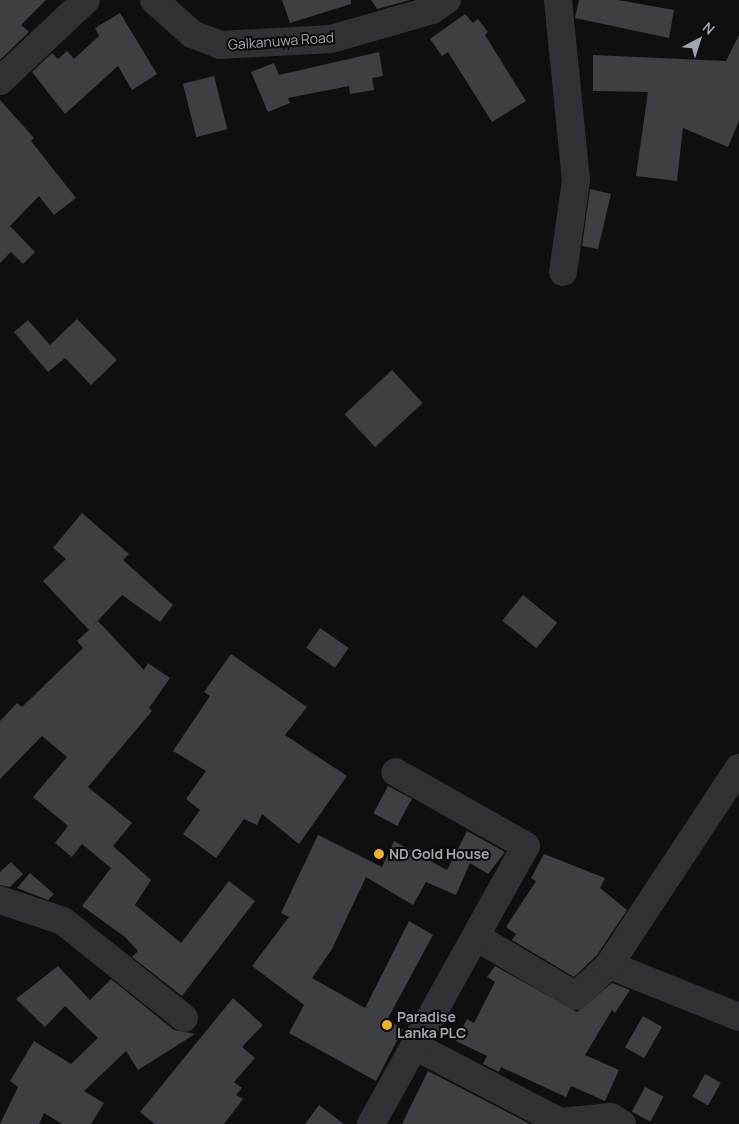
<!DOCTYPE html>
<style>
body{margin:0}
#map{position:relative;width:739px;height:1124px;overflow:hidden;background:#0f0f10;font-family:Manrope,sans-serif}
div>[style]{position:absolute}
.building>*{inset:0;background:#3e3f43;transform-origin:0 0}
.minor>*{height:28px;margin:-14px;padding:0 14px;transform-origin:14px;border-radius:14px;background:#303135}
.dots>*{width:14px;height:14px;translate:-50% -50%;box-sizing:border-box;border:2px solid #0a0a0b;border-radius:50%}
span{translate:-50% -50%;white-space:nowrap;text-align:center;line-height:1.15;-webkit-text-stroke:4px #0a0a0b;paint-order:stroke}
.street-label{font-size:14px;color:#a0a5b1}
.poi-label{font-size:14px;color:#a0a5b1;font-weight:700}
.left{translate:0 -50%;text-align:left}
.north{position:absolute;left:674px;top:15px;width:50px;height:50px;-webkit-text-stroke:4px #0a0a0b;paint-order:stroke;rotate:40deg;font-size:14px;font-weight:700;line-height:20px;text-align:center;color:#a0a5b1}
.north::after{content:'';display:block;margin:auto;width:18px;height:22px;background:#a0a5b1;clip-path:polygon(50% 0,100% 100%,50% 72%,0 100%)}
</style>
<div id="map">
<div class="building">
<i style="clip-path:polygon(0 0,46px 0,21px 25px,29px 32px,0 60px)"></i>
<i style="clip-path:polygon(282px 0,351px 0,351px 4px,290px 23px)"></i>
<i style="clip-path:polygon(371px 0,410px 0,377px 9px)"></i>
<i style="clip-path:polygon(579px 0,618px 0,674px 10px,669px 38px,575px 18px)"></i>
<i style="clip-path:polygon(120px 13px,157px 74px,132px 90px,118px 66px,65px 114px,32px 72px,52px 53px,58px 59px,67px 51px,74px 59px,99px 36px,95px 28px)"></i>
<i style="clip-path:polygon(465px 14px,473px 23px,478px 19px,488px 32px,485px 35px,526px 101px,492px 122px,448px 52px,442px 56px,430px 39px)"></i>
<i style="clip-path:polygon(739px 35px,739px 121px,728px 147px,683px 128px,677px 181px,636px 176px,648px 92px,593px 91px,593px 55px,726px 61px)"></i>
<i style="clip-path:polygon(379px 52px,383px 76px,372px 78px,374px 90px,350px 94px,349px 86px,288px 98px,290px 103px,268px 112px,251px 72px,274px 63px,279px 75px)"></i>
<i style="left:214px;top:76px;width:55px;height:32px;rotate:76deg"></i>
<i style="clip-path:polygon(0 100px,34px 138px,31px 141px,76px 198px,54px 215px,39px 196px,10px 226px,35px 252px,23px 264px,11px 252px,0 263px)"></i>
<i style="clip-path:polygon(590px 189px,611px 194px,598px 249px,582px 246px)"></i>
<i style="clip-path:polygon(77px 319px,117px 360px,91px 385px,65px 358px,48px 372px,14px 332px,28px 320px,50px 345px)"></i>
<i style="left:392px;top:370px;width:45px;height:65px;rotate:47deg"></i>
<i style="clip-path:polygon(82px 513px,129px 554px,123px 560px,173px 605px,160px 622px,122px 595px,90px 629px,98px 621px,144px 670px,148px 663px,170px 678px,149px 708px,152px 711px,88px 787px,132px 823px,113px 846px,151px 880px,135px 905px,181px 943px,229px 881px,255px 901px,182px 996px,132px 957px,138px 951px,125px 937px,82px 906px,111px 868px,82px 844px,72px 857px,55px 843px,68px 826px,33px 797px,67px 757px,42px 736px,0 779px,0 721px,17px 703px,22px 707px,83px 648px,77px 641px,89px 630px,43px 581px,66px 559px,53px 548px)"></i>
<i style="left:523px;top:595px;width:44px;height:33px;rotate:39deg"></i>
<i style="left:320px;top:628px;width:35px;height:24px;rotate:35deg"></i>
<i style="clip-path:polygon(231px 654px,307px 707px,285px 735px,347px 776px,299px 844px,262px 814px,257px 825px,244px 819px,216px 858px,183px 834px,200px 810px,186px 799px,206px 771px,173px 751px,210px 696px,204px 692px)"></i>
<i style="left:388px;top:786px;width:27px;height:31px;rotate:28deg"></i>
<i style="clip-path:polygon(467px 831px,505px 852px,488px 874px,470px 863px,456px 895px,426px 882px,413px 905px,366px 877px,332px 949px,312px 978px,365px 1008px,409px 921px,433px 935px,387px 1020px,403px 1029px,376px 1081px,289px 1033px,304px 1005px,252px 966px,289px 917px,281px 913px,318px 835px,382px 867px,394px 841px,447px 870px)"></i>
<i style="clip-path:polygon(544px 854px,605px 878px,600px 888px,627px 910px,597px 955px,574px 977px,512px 940px,516px 934px,506px 927px,536px 881px,531px 878px)"></i>
<i style="clip-path:polygon(11px 862px,23px 874px,10px 887px,0 885px,0 872px)"></i>
<i style="clip-path:polygon(30px 873px,54px 894px,48px 900px,17px 888px)"></i>
<i style="clip-path:polygon(58px 966px,90px 1000px,111px 979px,174px 1030px,195px 1034px,138px 1070px,126px 1051px,84px 1091px,104px 1103px,91px 1124px,62px 1124px,44px 1113px,39px 1124px,0 1124px,18px 1087px,10px 1081px,34px 1041px,71px 1064px,98px 1038px,65px 1006px,45px 1027px,16px 999px)"></i>
<i style="clip-path:polygon(495px 966px,577px 1012px,612px 983px,630px 990px,615px 1013px,612px 1010px,585px 1055px,619px 1070px,605px 1101px,571px 1086px,566px 1097px,501px 1067px,499px 1072px,483px 1064px,487px 1056px,456px 1041px,467px 1019px,474px 1023px,495px 982px,487px 977px)"></i>
<i style="clip-path:polygon(233px 998px,263px 1025px,242px 1047px,255px 1058px,234px 1082px,242px 1088px,236px 1095px,243px 1099px,224px 1124px,155px 1124px,140px 1112px)"></i>
<i style="left:643px;top:1016px;width:22px;height:36px;rotate:30deg"></i>
<i style="clip-path:polygon(428px 1071px,530px 1124px,402px 1124px)"></i>
<i style="left:705px;top:1074px;width:18px;height:26px;rotate:29deg"></i>
<i style="left:645px;top:1087px;width:21px;height:28px;rotate:28deg"></i>
<i style="clip-path:polygon(319px 1105px,344px 1124px,305px 1124px)"></i>
</div>
<div class="minor">
<i style="left:154px;top:0;width:51px;rotate:41.8deg"></i>
<i style="left:192px;top:34px;width:30px;rotate:21deg"></i>
<i style="left:220px;top:45px;width:111px;rotate:-3.1deg"></i>
<i style="left:331px;top:39px;width:105px;rotate:-16deg"></i>
<i style="left:432px;top:10px;width:18px;rotate:-34deg"></i>
<i style="left:558px;top:0;width:181px;rotate:84.3deg"></i>
<i style="left:576px;top:180px;width:93px;rotate:98deg"></i>
<i style="left:0;top:81px;width:118px;rotate:-43.3deg"></i>
<i style="left:0;top:900px;width:66px;rotate:18.4deg"></i>
<i style="left:63px;top:921px;width:155px;rotate:38.7deg"></i>
<i style="left:476px;top:937px;width:116px;rotate:30.5deg"></i>
<i style="left:576px;top:996px;width:45px;rotate:-43.2deg"></i>
<i style="left:609px;top:965px;width:140px;rotate:21.8deg"></i>
<i style="left:609px;top:965px;width:236px;rotate:-56.6deg"></i>
<i style="left:415px;top:1046px;width:164px;rotate:27.7deg"></i>
<i style="left:560px;top:1122px;width:51px;rotate:-5.6deg"></i>
<i style="left:611px;top:1117px;width:13px;rotate:32deg"></i>
<i style="left:371px;top:1124px;width:318px;rotate:-60.9deg"></i>
<i style="left:526px;top:846px;width:150px;rotate:-150.5deg"></i>
</div>
<div class="dots">
<i style="left:379px;top:854px;background:#ebb02c"></i>
<i style="left:387px;top:1025px;background:#ebb02c"></i>
</div>
<div class="street-label">
<span style="left:281px;top:41px;rotate:-4deg">Galkanuwa Road</span>
</div>
<div class="poi-label">
<span class="left" style="left:389px;top:854px">ND Gold House</span>
<span class="left" style="left:397px;top:1025px">Paradise<br>Lanka PLC</span>
</div>
<div class="north">N</div>
</div>
